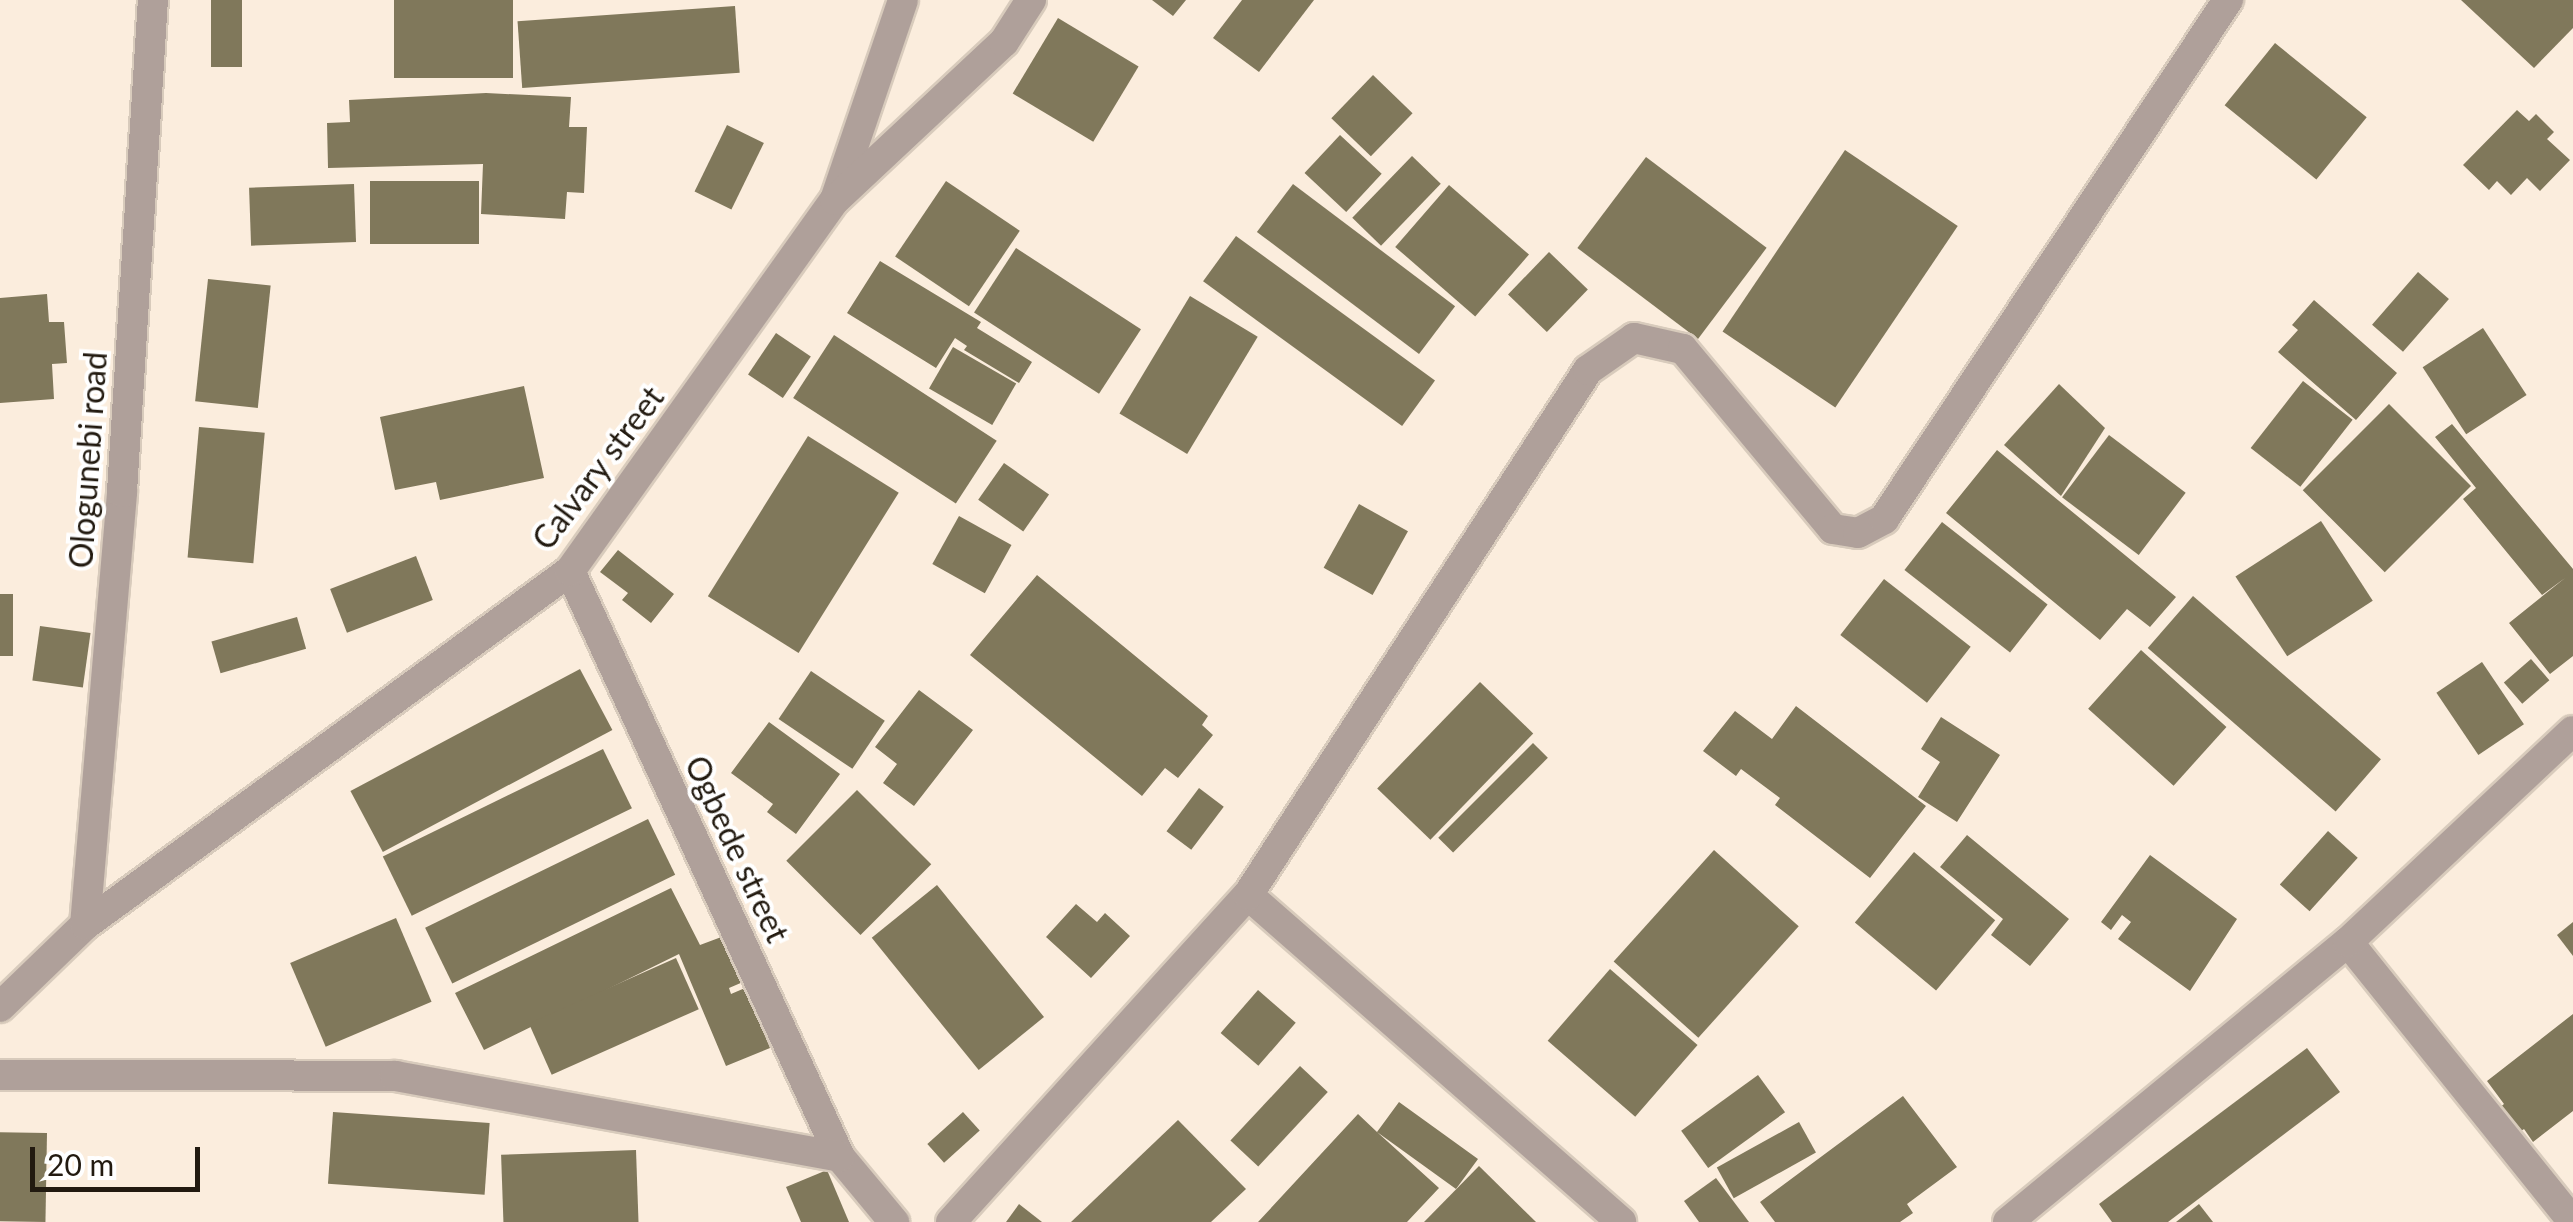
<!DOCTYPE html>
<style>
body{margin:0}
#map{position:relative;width:2573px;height:1222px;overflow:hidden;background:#fbeddd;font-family:Lato,sans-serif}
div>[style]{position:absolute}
.building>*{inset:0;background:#80785b;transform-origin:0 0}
.roads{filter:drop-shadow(2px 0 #d8cbbc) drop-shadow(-2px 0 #d8cbbc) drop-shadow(0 2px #d8cbbc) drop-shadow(0 -2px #d8cbbc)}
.minor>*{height:30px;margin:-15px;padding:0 15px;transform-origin:15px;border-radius:15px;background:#afa09a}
span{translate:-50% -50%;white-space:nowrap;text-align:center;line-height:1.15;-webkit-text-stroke:8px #fff;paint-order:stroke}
.street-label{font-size:32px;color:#221a10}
.scale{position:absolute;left:30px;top:1147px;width:170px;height:45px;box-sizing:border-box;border:5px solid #221a10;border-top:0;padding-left:12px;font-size:30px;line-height:35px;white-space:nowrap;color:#221a10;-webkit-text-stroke:8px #fff;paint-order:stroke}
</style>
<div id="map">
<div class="building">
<i style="left:211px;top:0;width:31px;height:67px"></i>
<i style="left:394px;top:0;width:119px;height:78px"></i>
<i style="clip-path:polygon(1152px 0,1186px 0,1173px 16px)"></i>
<i style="clip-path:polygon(1242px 0,1314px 0,1259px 72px,1213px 38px)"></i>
<i style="clip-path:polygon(2461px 0,2573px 0,2573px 28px,2534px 68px)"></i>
<i style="left:735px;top:6px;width:67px;height:218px;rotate:86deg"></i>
<i style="left:1058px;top:18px;width:94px;height:88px;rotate:31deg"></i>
<i style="left:2275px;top:43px;width:118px;height:80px;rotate:39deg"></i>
<i style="left:1373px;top:75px;width:55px;height:60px;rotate:44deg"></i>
<i style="clip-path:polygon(486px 93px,571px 97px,569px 127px,587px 127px,584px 193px,567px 192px,565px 219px,481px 214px,483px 164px,328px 168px,327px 123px,350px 122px,349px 100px)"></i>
<i style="clip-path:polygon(2517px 110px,2529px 121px,2536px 114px,2554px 132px,2547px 139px,2570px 160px,2540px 191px,2527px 178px,2511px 195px,2497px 181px,2489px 190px,2463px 165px)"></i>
<i style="left:727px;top:125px;width:41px;height:74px;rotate:26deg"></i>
<i style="left:1340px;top:135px;width:57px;height:52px;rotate:43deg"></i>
<i style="left:1845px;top:150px;width:136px;height:219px;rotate:34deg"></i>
<i style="left:1412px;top:156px;width:40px;height:86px;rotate:44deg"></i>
<i style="left:1646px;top:157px;width:151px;height:114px;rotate:37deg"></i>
<i style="left:370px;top:181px;width:109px;height:63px"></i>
<i style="left:946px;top:181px;width:89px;height:91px;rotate:34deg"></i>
<i style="left:354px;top:184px;width:58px;height:105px;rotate:88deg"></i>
<i style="left:1293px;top:184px;width:203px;height:60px;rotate:37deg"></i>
<i style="left:1449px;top:185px;width:106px;height:82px;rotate:41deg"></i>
<i style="left:1236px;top:236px;width:246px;height:56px;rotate:36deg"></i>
<i style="left:1016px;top:248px;width:149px;height:77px;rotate:33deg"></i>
<i style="left:1549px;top:252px;width:54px;height:59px;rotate:44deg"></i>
<i style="clip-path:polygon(880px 261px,981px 322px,977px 328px,1032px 362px,1019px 383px,964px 350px,967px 346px,955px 338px,936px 368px,847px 313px)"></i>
<i style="left:2418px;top:272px;width:41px;height:70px;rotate:41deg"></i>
<i style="left:208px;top:279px;width:63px;height:123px;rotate:6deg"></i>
<i style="clip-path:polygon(47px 294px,49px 322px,64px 322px,67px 363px,52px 364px,54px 399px,0 403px,0 298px)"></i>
<i style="left:1190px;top:296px;width:79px;height:137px;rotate:31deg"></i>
<i style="clip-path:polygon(2314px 300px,2397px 373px,2356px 420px,2278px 352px,2298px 330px,2292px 325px)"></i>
<i style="left:2483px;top:328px;width:80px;height:72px;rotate:57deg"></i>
<i style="left:776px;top:333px;width:42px;height:50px;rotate:34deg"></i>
<i style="left:834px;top:335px;width:194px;height:75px;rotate:33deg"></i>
<i style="left:953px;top:347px;width:73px;height:48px;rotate:30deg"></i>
<i style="left:2303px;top:381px;width:63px;height:85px;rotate:38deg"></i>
<i style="clip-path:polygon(2059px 384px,2105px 428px,2061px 496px,2004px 445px)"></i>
<i style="clip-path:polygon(524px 386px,544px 478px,440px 500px,436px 482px,395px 490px,380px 417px)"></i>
<i style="left:2389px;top:404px;width:116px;height:122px;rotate:45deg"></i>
<i style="clip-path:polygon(2452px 424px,2573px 569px,2573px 656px,2550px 674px,2509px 623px,2565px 578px,2542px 595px,2463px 499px,2476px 488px,2435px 437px)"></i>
<i style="left:199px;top:427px;width:66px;height:131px;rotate:5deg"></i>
<i style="left:2109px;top:435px;width:96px;height:78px;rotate:37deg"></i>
<i style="left:808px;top:436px;width:107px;height:189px;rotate:32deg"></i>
<i style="clip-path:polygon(1997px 450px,2176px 597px,2150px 627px,2127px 609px,2100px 640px,1946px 513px)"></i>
<i style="left:1004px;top:463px;width:55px;height:45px;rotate:35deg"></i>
<i style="left:1359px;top:504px;width:56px;height:73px;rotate:29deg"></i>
<i style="left:959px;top:516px;width:60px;height:55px;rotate:29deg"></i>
<i style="left:2321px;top:521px;width:95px;height:102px;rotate:57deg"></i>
<i style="left:1942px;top:522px;width:134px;height:61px;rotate:38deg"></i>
<i style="clip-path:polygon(618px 550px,674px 594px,651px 623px,622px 600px,628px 593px,600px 572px)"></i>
<i style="left:416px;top:556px;width:47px;height:92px;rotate:69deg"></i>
<i style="clip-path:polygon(1037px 575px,1208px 716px,1202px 725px,1213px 735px,1178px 778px,1165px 768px,1142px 796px,970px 655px)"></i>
<i style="left:1884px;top:579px;width:110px;height:71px;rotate:38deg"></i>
<i style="left:0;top:594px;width:13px;height:62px"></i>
<i style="left:2193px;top:596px;width:249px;height:69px;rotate:41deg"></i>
<i style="left:297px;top:617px;width:33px;height:89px;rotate:74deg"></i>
<i style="left:40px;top:626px;width:51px;height:55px;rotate:8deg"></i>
<i style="left:2141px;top:650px;width:115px;height:79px;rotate:42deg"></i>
<i style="left:2531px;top:659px;width:28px;height:36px;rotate:49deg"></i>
<i style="left:2482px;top:662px;width:75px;height:55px;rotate:56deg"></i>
<i style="left:580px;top:669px;width:69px;height:260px;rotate:62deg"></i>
<i style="left:811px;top:671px;width:89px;height:58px;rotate:34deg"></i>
<i style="left:1480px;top:682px;width:74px;height:148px;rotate:44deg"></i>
<i style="clip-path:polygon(919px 690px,973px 730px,914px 806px,883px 783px,897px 764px,875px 747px)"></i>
<i style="clip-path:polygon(1796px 706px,1926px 806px,1870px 878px,1775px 805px,1780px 798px,1741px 769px,1736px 776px,1703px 751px,1735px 711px,1772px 739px)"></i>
<i style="clip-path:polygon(1941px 717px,2000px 755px,1957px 822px,1918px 797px,1940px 762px,1921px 749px)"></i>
<i style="clip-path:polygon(769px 722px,840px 774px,796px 834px,767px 812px,773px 804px,731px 773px)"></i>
<i style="left:1533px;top:743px;width:21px;height:134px;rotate:45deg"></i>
<i style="left:603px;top:749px;width:66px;height:245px;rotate:64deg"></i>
<i style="left:1199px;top:788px;width:31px;height:54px;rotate:37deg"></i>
<i style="left:857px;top:790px;width:105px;height:100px;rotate:45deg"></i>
<i style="left:648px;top:819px;width:62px;height:248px;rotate:64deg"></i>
<i style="left:2328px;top:831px;width:40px;height:72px;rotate:42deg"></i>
<i style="clip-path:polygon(1967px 835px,2069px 919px,2030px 966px,1991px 935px,2003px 919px,1940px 867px)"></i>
<i style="left:1714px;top:850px;width:114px;height:150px;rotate:42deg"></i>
<i style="left:1914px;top:852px;width:106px;height:92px;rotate:40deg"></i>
<i style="clip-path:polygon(2150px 855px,2237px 919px,2190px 991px,2118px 939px,2131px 922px,2122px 915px,2111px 930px,2101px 922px)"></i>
<i style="left:937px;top:885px;width:170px;height:84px;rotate:51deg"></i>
<i style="clip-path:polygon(671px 888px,700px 945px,724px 936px,743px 982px,729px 988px,731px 994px,745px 988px,770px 1048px,726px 1066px,679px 954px,484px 1050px,455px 993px)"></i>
<i style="clip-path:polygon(1076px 904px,1097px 922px,1105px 913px,1130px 936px,1091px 978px,1046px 937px)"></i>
<i style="left:396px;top:918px;width:91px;height:115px;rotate:67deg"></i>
<i style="clip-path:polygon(2573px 922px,2573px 956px,2557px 935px)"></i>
<i style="left:676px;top:958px;width:56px;height:161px;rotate:66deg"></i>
<i style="left:1610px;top:969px;width:116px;height:95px;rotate:41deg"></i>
<i style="left:1258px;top:990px;width:50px;height:57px;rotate:41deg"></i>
<i style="clip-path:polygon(2573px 1014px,2573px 1111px,2533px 1142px,2524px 1129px,2508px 1140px,2489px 1116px,2504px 1104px,2487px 1081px)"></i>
<i style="clip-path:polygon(2307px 1048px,2340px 1092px,2168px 1222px,2112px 1222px,2099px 1204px)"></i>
<i style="left:1300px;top:1066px;width:38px;height:102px;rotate:43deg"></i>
<i style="left:1758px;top:1075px;width:46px;height:95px;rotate:54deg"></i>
<i style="clip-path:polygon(1903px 1096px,1957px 1167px,1907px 1204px,1913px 1213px,1900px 1222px,1775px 1222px,1760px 1202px)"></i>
<i style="clip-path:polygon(1399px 1102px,1478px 1159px,1456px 1189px,1377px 1132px,1439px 1188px,1407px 1222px,1258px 1222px,1358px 1114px,1377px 1132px)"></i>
<i style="left:333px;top:1112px;width:157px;height:72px;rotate:4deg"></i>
<i style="left:963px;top:1112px;width:25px;height:48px;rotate:48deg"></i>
<i style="clip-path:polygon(1178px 1120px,1246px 1189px,1211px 1222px,1071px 1222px)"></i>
<i style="left:1799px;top:1122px;width:35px;height:94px;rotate:61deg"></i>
<i style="left:47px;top:1133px;width:89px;height:47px;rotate:91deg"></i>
<i style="left:636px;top:1150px;width:72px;height:135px;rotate:88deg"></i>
<i style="clip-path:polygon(1479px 1166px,1536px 1222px,1424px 1222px)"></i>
<i style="clip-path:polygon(827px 1170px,849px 1222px,801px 1222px,786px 1187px)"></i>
<i style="clip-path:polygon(1716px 1178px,1749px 1222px,1699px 1222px,1684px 1201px)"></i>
<i style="clip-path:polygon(1019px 1204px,1042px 1222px,1006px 1222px)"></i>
<i style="clip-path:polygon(2199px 1204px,2213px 1222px,2176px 1222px)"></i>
</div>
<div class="roads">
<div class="minor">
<i style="left:836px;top:197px;width:208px;rotate:-71.2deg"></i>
<i style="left:570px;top:571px;width:645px;rotate:65.26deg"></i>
<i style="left:840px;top:1157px;width:85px;rotate:50.3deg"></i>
<i style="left:1248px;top:895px;width:496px;rotate:41.2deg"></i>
<i style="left:85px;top:925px;width:435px;rotate:-85.1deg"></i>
<i style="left:122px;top:492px;width:493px;rotate:-86.4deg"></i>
<i style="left:2348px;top:942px;width:359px;rotate:51.2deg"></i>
<i style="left:0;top:1007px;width:118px;rotate:-44deg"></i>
<i style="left:85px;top:925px;width:600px;rotate:-36.13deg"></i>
<i style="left:570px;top:571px;width:456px;rotate:-54.5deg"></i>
<i style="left:835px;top:200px;width:231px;rotate:-43.1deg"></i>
<i style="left:1004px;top:42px;width:50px;rotate:-57.3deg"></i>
<i style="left:0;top:1075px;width:395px;rotate:0.1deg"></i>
<i style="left:395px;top:1076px;width:452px;rotate:10.3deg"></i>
<i style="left:951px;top:1222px;width:442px;rotate:-47.8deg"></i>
<i style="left:1248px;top:895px;width:625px;rotate:-57.07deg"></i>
<i style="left:1588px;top:370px;width:56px;rotate:-34.8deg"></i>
<i style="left:1634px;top:338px;width:50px;rotate:12.7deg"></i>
<i style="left:1683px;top:349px;width:234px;rotate:50.2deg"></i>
<i style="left:1833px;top:529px;width:25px;rotate:9deg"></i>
<i style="left:1858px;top:533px;width:30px;rotate:-28deg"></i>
<i style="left:1884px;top:519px;width:623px;rotate:-56.46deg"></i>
<i style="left:2008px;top:1222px;width:440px;rotate:-39.5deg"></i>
<i style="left:2348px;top:942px;width:308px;rotate:-43.2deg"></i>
</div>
</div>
<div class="street-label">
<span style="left:88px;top:460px;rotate:-86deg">Ologunebi road</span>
<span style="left:598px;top:468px;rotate:-53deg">Calvary street</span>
<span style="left:737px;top:849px;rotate:65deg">Ogbede street</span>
</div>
<div class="scale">20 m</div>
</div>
